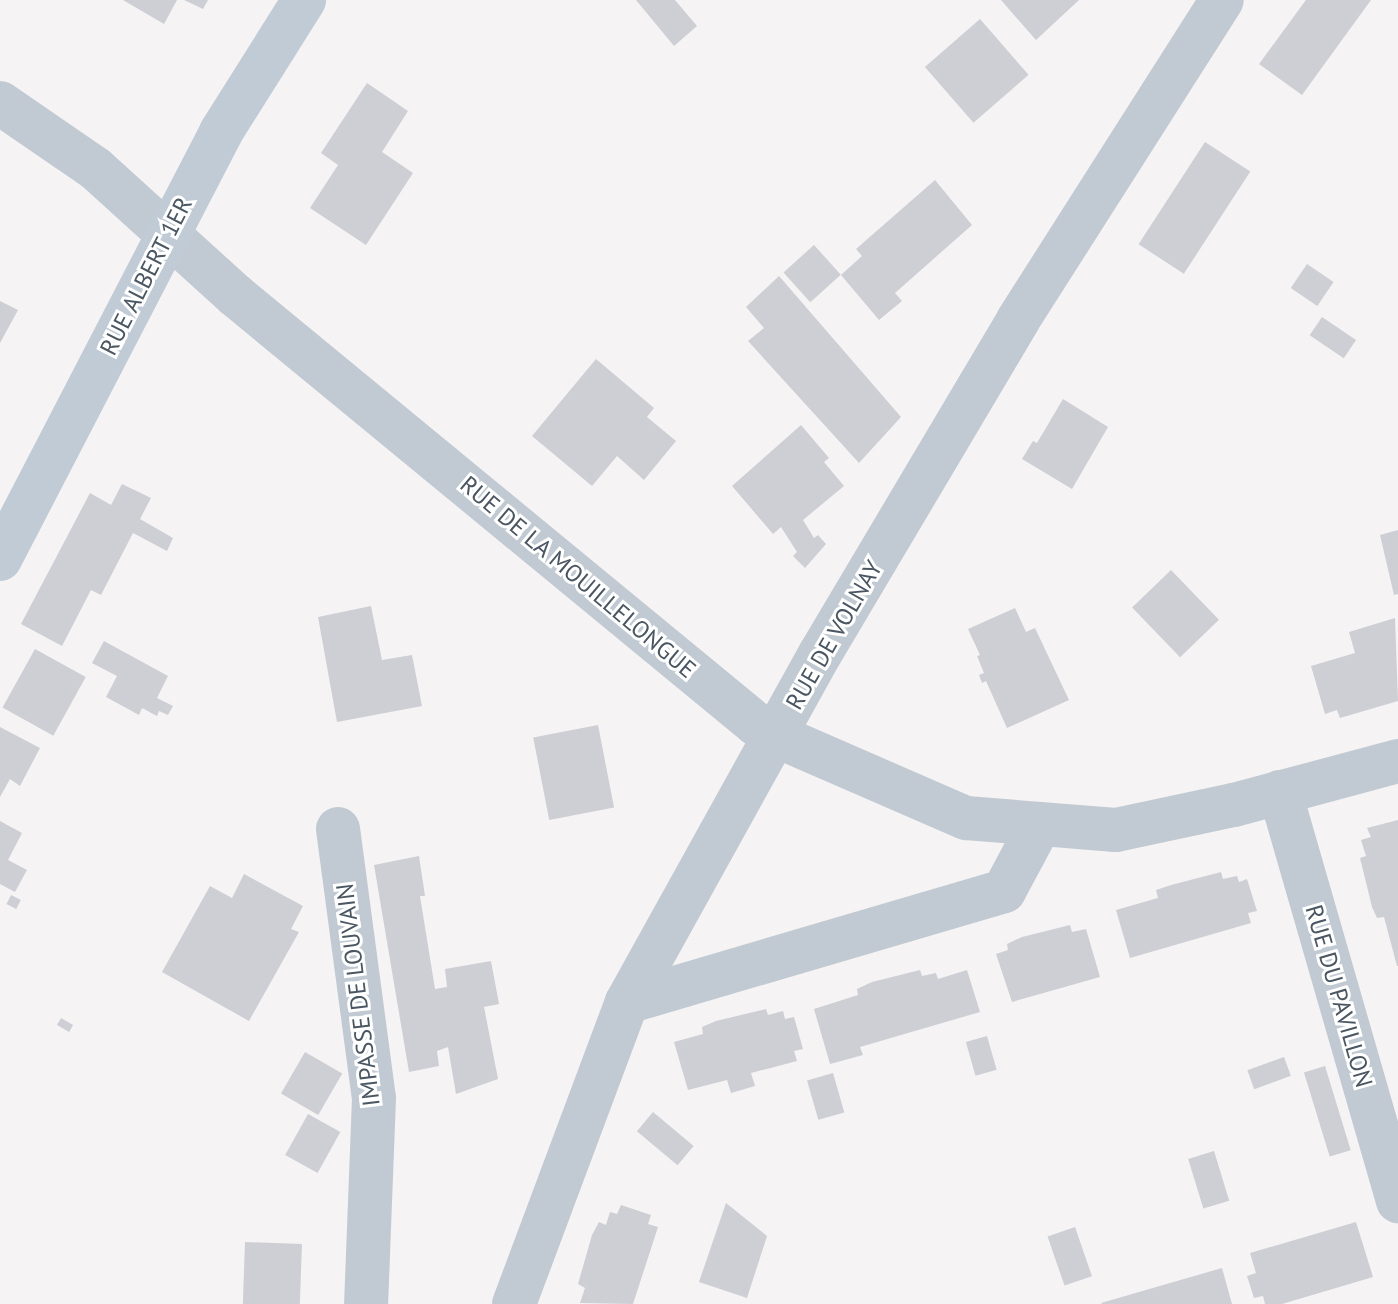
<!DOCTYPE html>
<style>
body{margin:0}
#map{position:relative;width:1398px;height:1304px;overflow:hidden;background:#f5f3f3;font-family:"PT Sans",sans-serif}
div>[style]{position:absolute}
.building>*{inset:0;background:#cdcfd5;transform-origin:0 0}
.street>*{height:44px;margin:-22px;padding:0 22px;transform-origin:22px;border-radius:22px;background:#c1cad2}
.secondary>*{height:44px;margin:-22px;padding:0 22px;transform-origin:22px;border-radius:22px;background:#c1cbd6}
span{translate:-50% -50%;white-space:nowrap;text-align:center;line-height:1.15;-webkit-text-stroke:6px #fff;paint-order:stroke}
.street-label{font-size:24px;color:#4a5661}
</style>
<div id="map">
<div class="building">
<i style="clip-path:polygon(123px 0,177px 0,164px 24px)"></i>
<i style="clip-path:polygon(184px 0,208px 0,203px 9px)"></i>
<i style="clip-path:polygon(636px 0,675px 0,697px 26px,674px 46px)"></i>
<i style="clip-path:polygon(1001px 0,1079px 0,1036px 40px)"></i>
<i style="clip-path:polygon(1306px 0,1371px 0,1302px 95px,1259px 64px)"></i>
<i style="left:980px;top:19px;width:74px;height:73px;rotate:49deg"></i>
<i style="clip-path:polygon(367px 83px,408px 111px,382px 152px,413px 173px,366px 245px,310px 208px,338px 165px,321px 153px)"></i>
<i style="left:1205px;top:142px;width:54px;height:122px;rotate:33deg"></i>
<i style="clip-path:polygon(935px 180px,972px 225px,895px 293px,902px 301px,879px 320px,841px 275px,862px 256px,856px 249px)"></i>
<i style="left:814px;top:245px;width:40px;height:41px;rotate:48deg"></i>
<i style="left:1307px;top:264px;width:32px;height:29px;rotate:34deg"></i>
<i style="clip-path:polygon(779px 276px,901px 417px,859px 463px,748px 341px,764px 328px,746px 307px)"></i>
<i style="clip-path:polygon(0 301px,18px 310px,0 343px)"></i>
<i style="left:1322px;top:317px;width:41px;height:22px;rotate:34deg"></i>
<i style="clip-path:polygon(596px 359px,654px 408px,647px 417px,676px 441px,644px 480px,617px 456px,592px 486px,532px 436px)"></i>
<i style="clip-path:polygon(1063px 399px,1108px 427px,1072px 489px,1022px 459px,1033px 441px,1037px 443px)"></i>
<i style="clip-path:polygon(801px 425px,829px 458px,824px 462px,844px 486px,803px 520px,814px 538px,818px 535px,826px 544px,805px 568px,793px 556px,797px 552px,781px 527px,773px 534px,732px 486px)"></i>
<i style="clip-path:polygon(122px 484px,151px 498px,140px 519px,173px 538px,167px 551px,133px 533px,101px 595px,91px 590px,62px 646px,21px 624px,90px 493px,111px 505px)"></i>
<i style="clip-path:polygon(1398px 530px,1398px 594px,1394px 595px,1380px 535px)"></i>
<i style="left:1171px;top:570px;width:69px;height:54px;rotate:46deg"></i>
<i style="clip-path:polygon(371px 606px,382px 660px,412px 655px,422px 706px,337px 722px,318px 617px)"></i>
<i style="clip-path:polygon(1015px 608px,1026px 632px,1035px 628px,1069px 700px,1007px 728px,986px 681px,982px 683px,979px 675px,984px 673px,977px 656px,980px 655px,968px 629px)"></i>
<i style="clip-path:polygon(1395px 618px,1398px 701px,1340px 718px,1337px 710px,1325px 714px,1311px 666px,1355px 653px,1349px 632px)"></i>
<i style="clip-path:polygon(104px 641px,168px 676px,157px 698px,173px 706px,168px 715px,159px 711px,157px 716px,142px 708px,139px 715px,106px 697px,117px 676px,92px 663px)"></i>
<i style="left:35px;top:649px;width:58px;height:67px;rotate:29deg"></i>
<i style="left:598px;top:725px;width:84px;height:66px;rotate:79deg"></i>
<i style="clip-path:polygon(0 727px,40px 748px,20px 786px,10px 779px,0 797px)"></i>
<i style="clip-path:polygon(1398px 820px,1398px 966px,1397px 966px,1384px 917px,1377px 918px,1372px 907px,1360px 858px,1366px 856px,1361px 840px,1371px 837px,1367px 828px)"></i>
<i style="clip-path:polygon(0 821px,22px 833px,8px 860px,27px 870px,15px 892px,0 884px)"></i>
<i style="clip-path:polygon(419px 856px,425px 896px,420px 896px,435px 989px,447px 987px,445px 969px,491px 961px,499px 1004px,484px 1007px,498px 1079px,456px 1094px,448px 1047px,437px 1051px,439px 1066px,409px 1072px,374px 865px)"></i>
<i style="clip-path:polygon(1221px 872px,1223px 879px,1237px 876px,1239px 882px,1247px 879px,1257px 911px,1248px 913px,1251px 923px,1130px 958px,1116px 910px,1158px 898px,1156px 890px,1171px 885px)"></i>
<i style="clip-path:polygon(244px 874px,303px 906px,291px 929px,299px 932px,249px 1021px,162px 972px,210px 886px,232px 898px)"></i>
<i style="left:11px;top:895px;width:11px;height:10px;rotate:27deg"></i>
<i style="clip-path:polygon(1070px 925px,1072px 932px,1086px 929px,1100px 977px,1012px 1002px,996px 954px,1008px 950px,1007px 944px,1022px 937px)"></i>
<i style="clip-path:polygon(920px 970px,922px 976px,936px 973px,938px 979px,967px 970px,980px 1012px,860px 1047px,863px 1055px,830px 1064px,814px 1009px,858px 995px,857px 989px,872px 982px)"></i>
<i style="clip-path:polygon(766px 1009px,768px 1015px,783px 1011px,785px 1019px,794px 1017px,803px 1049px,794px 1051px,797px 1061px,751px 1073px,755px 1086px,731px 1093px,727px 1080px,688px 1090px,674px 1042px,703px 1034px,702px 1027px,716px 1021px)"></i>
<i style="left:61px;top:1018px;width:14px;height:8px;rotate:30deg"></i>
<i style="left:987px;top:1036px;width:35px;height:22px;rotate:74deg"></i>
<i style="left:305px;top:1052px;width:43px;height:48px;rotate:30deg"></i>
<i style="left:1284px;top:1057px;width:20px;height:39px;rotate:70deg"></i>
<i style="left:1325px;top:1066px;width:88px;height:22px;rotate:73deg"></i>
<i style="left:833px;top:1073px;width:41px;height:27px;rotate:74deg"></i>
<i style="left:653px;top:1112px;width:53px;height:25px;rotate:40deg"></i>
<i style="left:308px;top:1114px;width:37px;height:47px;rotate:29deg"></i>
<i style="left:1214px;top:1151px;width:52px;height:27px;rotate:73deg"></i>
<i style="clip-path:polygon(726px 1203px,767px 1236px,747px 1298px,699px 1282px)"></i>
<i style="clip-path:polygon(621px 1205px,651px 1215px,648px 1224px,658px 1227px,633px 1304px,580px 1303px,585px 1288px,578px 1284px,592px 1235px,599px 1222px,606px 1225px,610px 1212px,617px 1214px)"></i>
<i style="clip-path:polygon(1356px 1222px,1373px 1277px,1282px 1304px,1265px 1304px,1263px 1296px,1254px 1298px,1247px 1276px,1256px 1273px,1250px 1253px)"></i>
<i style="left:1075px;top:1227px;width:52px;height:29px;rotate:71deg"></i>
<i style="left:245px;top:1242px;width:57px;height:62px;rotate:2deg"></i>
<i style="clip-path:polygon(1222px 1268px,1232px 1304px,1102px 1304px,1101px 1303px)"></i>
</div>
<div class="street">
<i style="left:0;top:103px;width:116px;rotate:34.5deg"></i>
<i style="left:96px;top:169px;width:188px;rotate:42.2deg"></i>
<i style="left:235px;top:295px;width:675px;rotate:39.47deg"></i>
<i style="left:756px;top:724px;width:24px;rotate:30deg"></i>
<i style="left:777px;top:736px;width:206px;rotate:23.5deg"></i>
<i style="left:966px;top:818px;width:150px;rotate:4.6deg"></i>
<i style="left:1116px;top:830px;width:121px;rotate:-12deg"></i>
<i style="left:1234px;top:805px;width:170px;rotate:-15deg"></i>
<i style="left:1280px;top:792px;width:426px;rotate:73.9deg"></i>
<i style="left:338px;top:829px;width:271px;rotate:82.4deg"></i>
<i style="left:374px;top:1098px;width:206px;rotate:92.2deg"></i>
<i style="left:627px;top:1002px;width:393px;rotate:-16.4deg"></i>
<i style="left:1004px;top:891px;width:76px;rotate:-61.8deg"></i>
<i style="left:514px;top:1304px;width:322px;rotate:-69.5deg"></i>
<i style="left:627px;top:1002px;width:398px;rotate:-61deg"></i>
<i style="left:820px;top:654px;width:388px;rotate:-59.3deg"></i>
<i style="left:1018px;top:320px;width:379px;rotate:-57.5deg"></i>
</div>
<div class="secondary">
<i style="left:0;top:559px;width:481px;rotate:-62.6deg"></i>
<i style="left:221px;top:132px;width:156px;rotate:-57.8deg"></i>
</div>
<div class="street-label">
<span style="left:146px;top:276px;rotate:-63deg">RUE ALBERT 1ER</span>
<span style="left:578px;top:577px;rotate:40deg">RUE DE LA MOUILLELONGUE</span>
<span style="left:834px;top:635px;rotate:-60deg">RUE DE VOLNAY</span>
<span style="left:358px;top:995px;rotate:-97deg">IMPASSE DE LOUVAIN</span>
<span style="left:1339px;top:996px;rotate:74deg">RUE DU PAVILLON</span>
</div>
</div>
